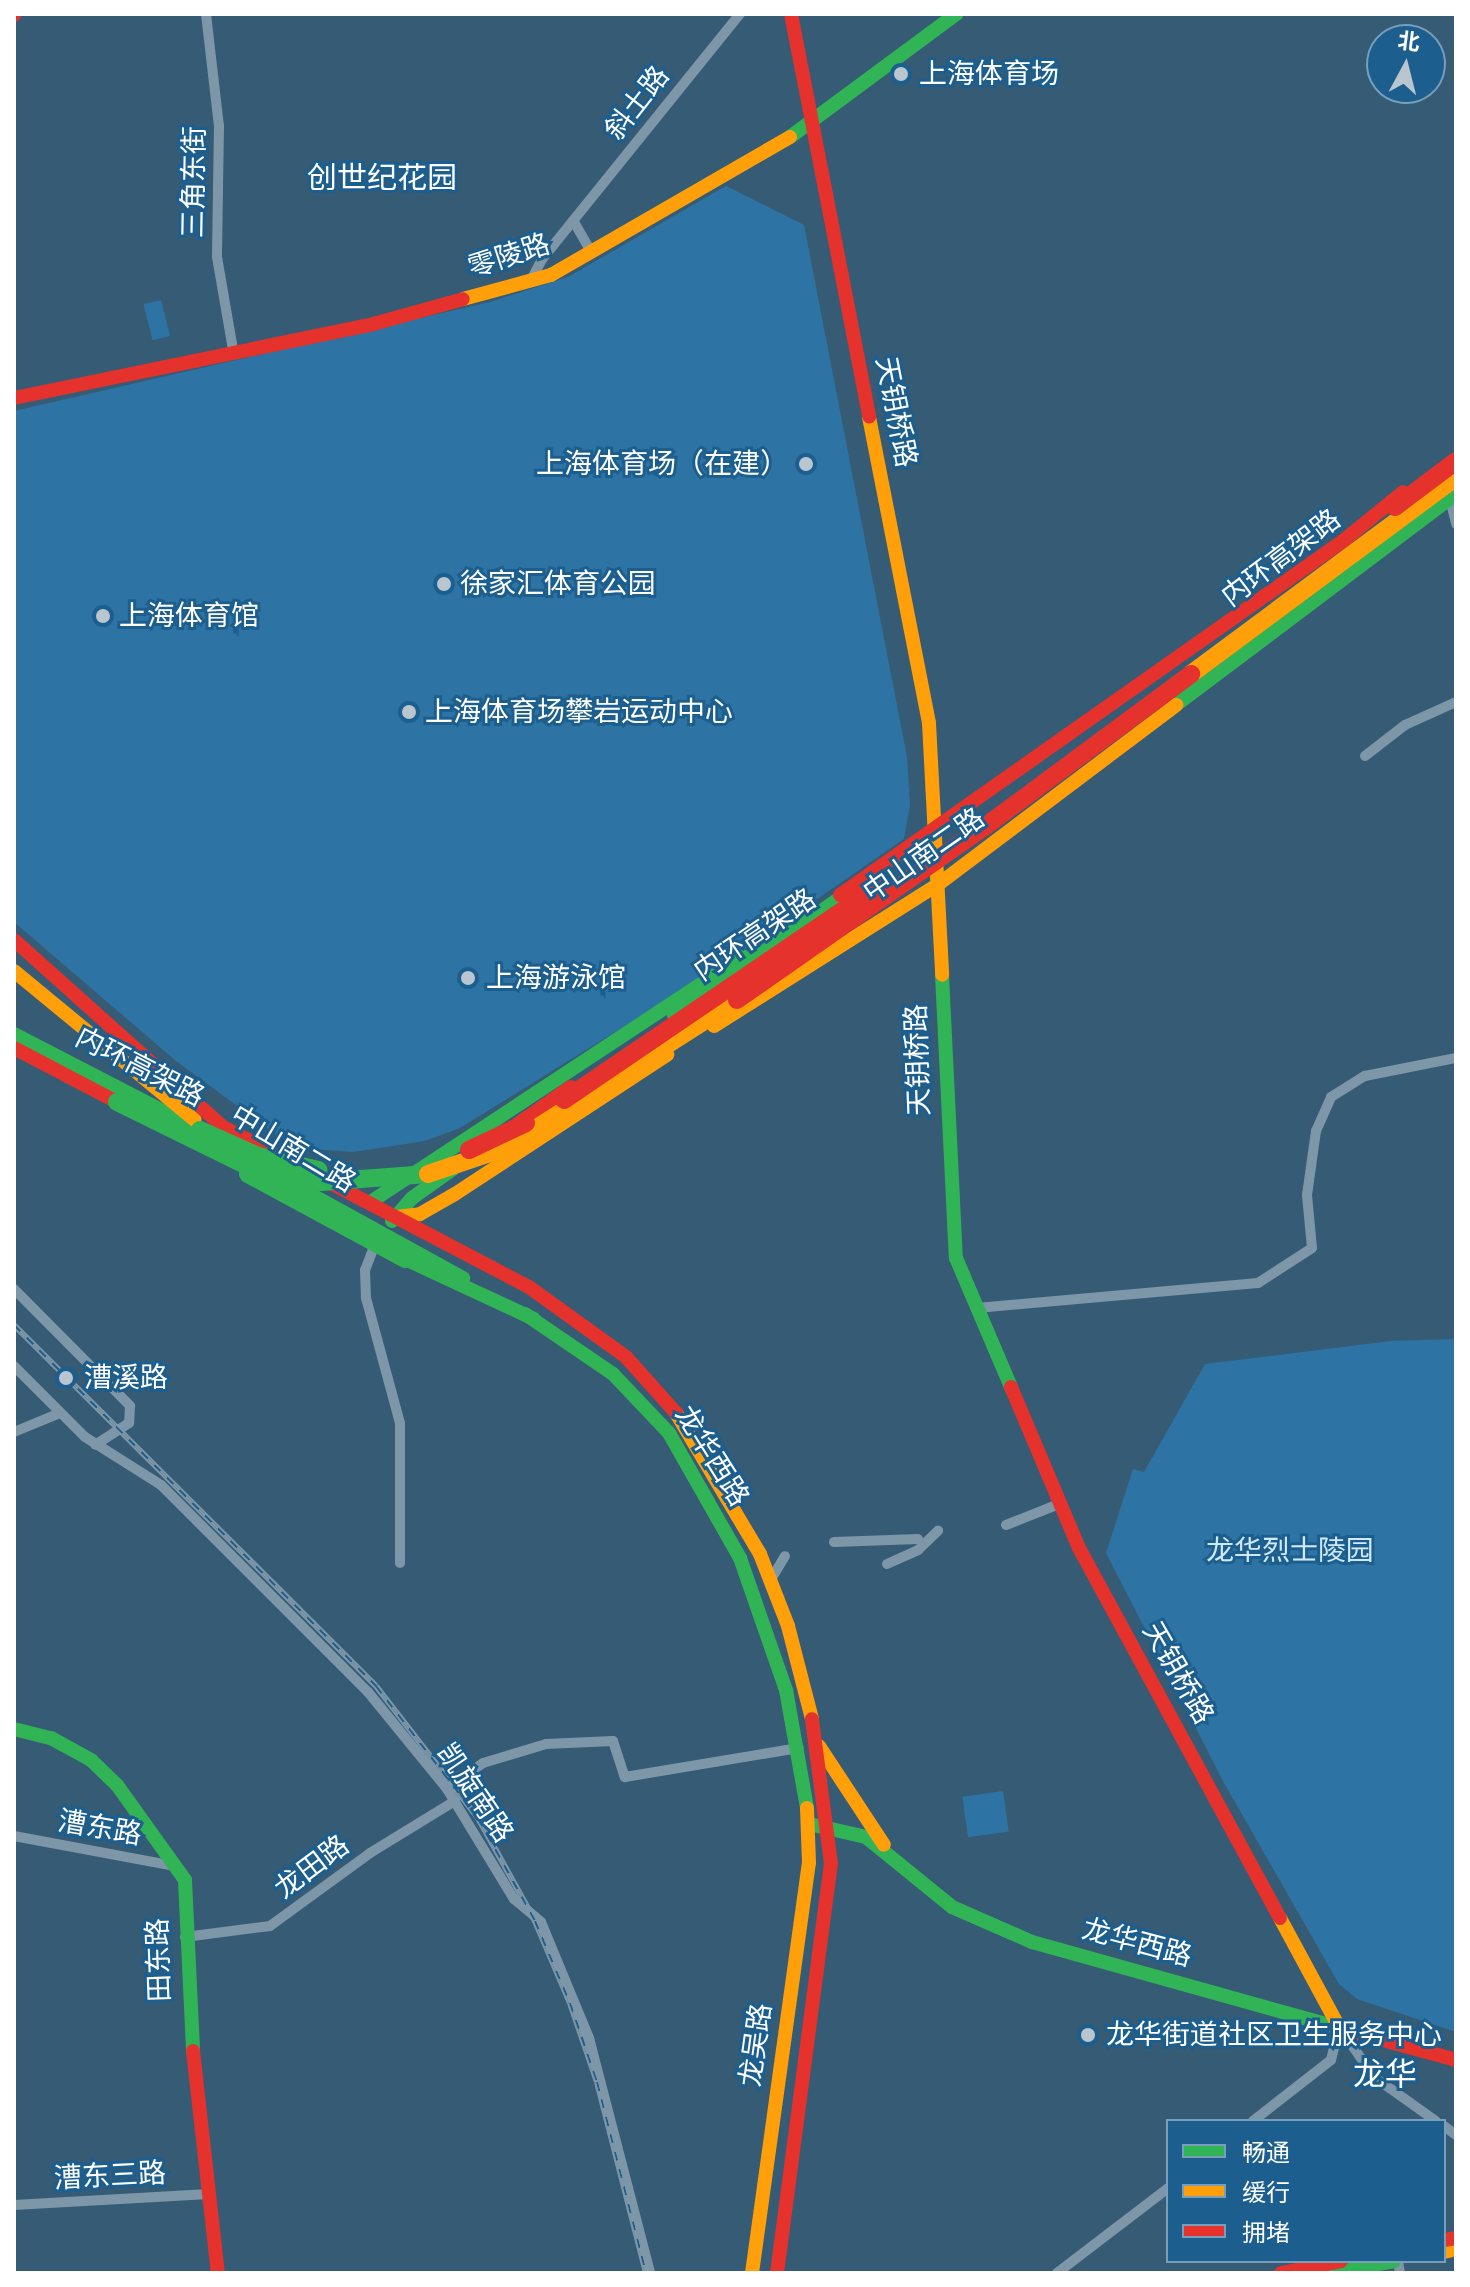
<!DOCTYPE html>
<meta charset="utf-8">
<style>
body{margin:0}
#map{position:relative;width:1470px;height:2287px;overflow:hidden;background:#365b75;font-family:Poppins,"Noto Sans SC",sans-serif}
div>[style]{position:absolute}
.green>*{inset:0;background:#2d74a4;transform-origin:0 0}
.street>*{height:10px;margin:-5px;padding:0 5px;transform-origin:5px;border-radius:5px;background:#7d97a8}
.fast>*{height:14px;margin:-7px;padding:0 7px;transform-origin:7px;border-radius:7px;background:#30b455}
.slow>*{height:14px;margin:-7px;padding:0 7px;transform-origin:7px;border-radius:7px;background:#ff9f0a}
.jam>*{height:14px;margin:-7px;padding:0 7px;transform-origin:7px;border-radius:7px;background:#e5322d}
.rail>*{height:6px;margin-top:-3px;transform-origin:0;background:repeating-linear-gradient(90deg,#1c5f8f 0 9px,#7e97a8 0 18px);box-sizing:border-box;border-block:2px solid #7e97a8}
.fast-bridge>*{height:18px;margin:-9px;padding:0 9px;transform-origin:9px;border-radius:9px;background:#30b455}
.slow-bridge>*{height:18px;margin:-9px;padding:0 9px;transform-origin:9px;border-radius:9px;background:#ff9f0a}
.jam-bridge>*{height:18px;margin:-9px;padding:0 9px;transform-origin:9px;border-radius:9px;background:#e5322d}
.dots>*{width:22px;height:22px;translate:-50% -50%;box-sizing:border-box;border:4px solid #1c5f8f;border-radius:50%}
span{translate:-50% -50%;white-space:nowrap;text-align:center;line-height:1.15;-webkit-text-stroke:6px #1c5f8f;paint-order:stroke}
.poi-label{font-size:28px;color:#fff}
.left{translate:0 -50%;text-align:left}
.right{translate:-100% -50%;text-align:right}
.street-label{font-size:28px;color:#fff}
.park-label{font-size:28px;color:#d0e9fa}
.neighbourhood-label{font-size:30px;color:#fff}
.quarter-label{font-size:32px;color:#fff}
.frame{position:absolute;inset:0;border:16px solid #fff;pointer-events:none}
.legend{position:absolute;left:1166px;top:2119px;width:280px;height:144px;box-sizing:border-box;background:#1c5f8f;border:2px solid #779fbc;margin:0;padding:10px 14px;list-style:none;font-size:24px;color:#fff}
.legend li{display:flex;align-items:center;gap:16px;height:40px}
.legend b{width:40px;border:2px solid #779fbc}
.north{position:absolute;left:1366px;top:24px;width:80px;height:80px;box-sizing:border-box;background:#1c5f8f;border:2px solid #779fbc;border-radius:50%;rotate:7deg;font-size:22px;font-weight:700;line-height:32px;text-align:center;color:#fff}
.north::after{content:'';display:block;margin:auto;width:28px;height:36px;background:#b9c6cf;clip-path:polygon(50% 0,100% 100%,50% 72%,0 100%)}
</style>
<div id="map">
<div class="green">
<i style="clip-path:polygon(726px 186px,804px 225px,907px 757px,910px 805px,904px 839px,707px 975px,460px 1128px,425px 1141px,353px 1152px,313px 1149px,282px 1139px,176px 1061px,14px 922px,14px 411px,490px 302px,568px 277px)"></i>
<i style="left:161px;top:300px;width:37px;height:18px;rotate:76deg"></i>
<i style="clip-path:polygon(1456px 1339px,1456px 2032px,1357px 1999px,1339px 1984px,1223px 1781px,1106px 1553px,1133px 1469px,1144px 1472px,1205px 1364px,1391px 1341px)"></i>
<i style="left:1003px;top:1791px;width:41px;height:41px;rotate:82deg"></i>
</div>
<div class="street">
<i style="left:206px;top:14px;width:113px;rotate:83.4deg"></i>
<i style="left:219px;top:126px;width:131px;rotate:90.9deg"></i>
<i style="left:217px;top:257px;width:94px;rotate:80.2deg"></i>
<i style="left:574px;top:222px;width:36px;rotate:60deg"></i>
<i style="left:530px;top:282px;width:27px;rotate:-62deg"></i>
<i style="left:543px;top:258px;width:314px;rotate:-51.1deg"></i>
<i style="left:1449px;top:495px;width:30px;rotate:76deg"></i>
<i style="left:1365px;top:756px;width:51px;rotate:-37.8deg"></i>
<i style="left:1405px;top:725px;width:56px;rotate:-24.3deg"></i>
<i style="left:377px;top:1239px;width:33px;rotate:111deg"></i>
<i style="left:365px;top:1270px;width:28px;rotate:88deg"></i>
<i style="left:366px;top:1298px;width:130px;rotate:74.8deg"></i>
<i style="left:400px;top:1423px;width:140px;rotate:90deg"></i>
<i style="left:14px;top:1289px;width:165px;rotate:45.2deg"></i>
<i style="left:130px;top:1406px;width:17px;rotate:93deg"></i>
<i style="left:129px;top:1423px;width:40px;rotate:147.1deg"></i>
<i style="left:977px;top:1308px;width:282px;rotate:-5.1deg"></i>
<i style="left:1258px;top:1283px;width:64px;rotate:-32.9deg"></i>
<i style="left:1312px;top:1248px;width:53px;rotate:-95.4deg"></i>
<i style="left:1307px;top:1195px;width:65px;rotate:-82deg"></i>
<i style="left:1316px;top:1131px;width:37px;rotate:-66deg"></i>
<i style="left:1331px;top:1097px;width:40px;rotate:-32deg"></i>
<i style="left:1365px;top:1076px;width:93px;rotate:-11.2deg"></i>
<i style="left:14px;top:1366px;width:100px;rotate:45deg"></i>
<i style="left:85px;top:1437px;width:90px;rotate:32.3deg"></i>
<i style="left:161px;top:1485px;width:293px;rotate:45deg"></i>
<i style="left:368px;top:1692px;width:125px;rotate:50.8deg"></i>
<i style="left:447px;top:1789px;width:129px;rotate:58.7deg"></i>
<i style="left:514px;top:1899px;width:35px;rotate:40deg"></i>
<i style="left:541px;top:1922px;width:126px;rotate:67.5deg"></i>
<i style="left:589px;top:2038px;width:243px;rotate:75.4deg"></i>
<i style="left:14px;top:1432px;width:50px;rotate:-22.4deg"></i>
<i style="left:1006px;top:1525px;width:57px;rotate:-21.6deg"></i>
<i style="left:834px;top:1542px;width:84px;rotate:-2deg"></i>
<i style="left:887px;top:1564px;width:34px;rotate:-24deg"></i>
<i style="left:918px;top:1550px;width:28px;rotate:-44deg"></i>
<i style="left:770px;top:1581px;width:29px;rotate:-59deg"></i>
<i style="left:447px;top:1789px;width:44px;rotate:-35.8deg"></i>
<i style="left:483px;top:1763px;width:66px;rotate:-16.8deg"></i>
<i style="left:546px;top:1744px;width:67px;rotate:-2.6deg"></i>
<i style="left:613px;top:1741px;width:38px;rotate:72deg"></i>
<i style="left:625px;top:1777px;width:176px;rotate:-9.5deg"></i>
<i style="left:14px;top:1836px;width:164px;rotate:10.6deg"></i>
<i style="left:185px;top:1937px;width:86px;rotate:-7.4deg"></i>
<i style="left:270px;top:1926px;width:124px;rotate:-36.1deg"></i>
<i style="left:370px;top:1853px;width:100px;rotate:-31.5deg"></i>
<i style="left:1340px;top:2028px;width:60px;rotate:55.2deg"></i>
<i style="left:1374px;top:2077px;width:76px;rotate:35.4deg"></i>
<i style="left:1253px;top:2121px;width:99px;rotate:-38deg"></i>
<i style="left:1331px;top:2060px;width:34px;rotate:-76deg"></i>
<i style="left:1444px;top:2126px;width:15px;rotate:37deg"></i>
<i style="left:14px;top:2205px;width:195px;rotate:-3.2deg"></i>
<i style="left:1398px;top:2261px;width:12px;rotate:81deg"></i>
<i style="left:1057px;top:2273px;width:140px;rotate:-37.4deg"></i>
</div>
<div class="fast">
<i style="left:790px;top:137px;width:207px;rotate:-36.5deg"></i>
<i style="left:1176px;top:705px;width:351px;rotate:-37deg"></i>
<i style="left:942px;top:975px;width:283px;rotate:87.2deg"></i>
<i style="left:956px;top:1258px;width:140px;rotate:66.9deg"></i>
<i style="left:674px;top:1015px;width:217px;rotate:-35.2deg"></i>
<i style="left:14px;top:1034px;width:209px;rotate:27.3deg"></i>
<i style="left:281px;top:1178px;width:208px;rotate:28.8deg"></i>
<i style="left:369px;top:1203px;width:448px;rotate:-33.4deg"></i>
<i style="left:392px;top:1221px;width:30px;rotate:-49deg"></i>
<i style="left:412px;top:1198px;width:50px;rotate:-35.3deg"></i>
<i style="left:405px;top:1259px;width:142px;rotate:24.9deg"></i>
<i style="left:525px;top:1314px;width:107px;rotate:34.3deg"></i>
<i style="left:613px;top:1374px;width:81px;rotate:46.5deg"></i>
<i style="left:669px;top:1433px;width:144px;rotate:60.4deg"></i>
<i style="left:740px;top:1558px;width:140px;rotate:70.8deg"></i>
<i style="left:786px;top:1690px;width:120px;rotate:79.9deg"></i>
<i style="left:14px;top:1729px;width:38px;rotate:14deg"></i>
<i style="left:51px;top:1738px;width:46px;rotate:28.8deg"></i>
<i style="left:91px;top:1760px;width:36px;rotate:44deg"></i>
<i style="left:117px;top:1785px;width:117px;rotate:54.4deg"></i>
<i style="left:185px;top:1880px;width:171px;rotate:87.3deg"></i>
<i style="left:809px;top:1824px;width:58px;rotate:12.8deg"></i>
<i style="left:866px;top:1837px;width:111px;rotate:39.1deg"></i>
<i style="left:952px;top:1907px;width:87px;rotate:23.6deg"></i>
<i style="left:1032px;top:1942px;width:323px;rotate:15.6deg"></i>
<i style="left:1335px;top:2273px;width:60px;rotate:-11.5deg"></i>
</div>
<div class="slow">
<i style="left:463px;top:299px;width:91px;rotate:-15.3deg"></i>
<i style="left:551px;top:275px;width:276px;rotate:-30deg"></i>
<i style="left:869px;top:417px;width:312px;rotate:78.9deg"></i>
<i style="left:929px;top:723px;width:252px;rotate:87deg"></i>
<i style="left:14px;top:971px;width:234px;rotate:39.5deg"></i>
<i style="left:714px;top:1026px;width:267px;rotate:-32.3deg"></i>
<i style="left:940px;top:883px;width:296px;rotate:-37deg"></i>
<i style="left:397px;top:1217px;width:23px;rotate:-7deg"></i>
<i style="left:420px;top:1214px;width:40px;rotate:-29.7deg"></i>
<i style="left:455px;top:1194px;width:254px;rotate:-33.3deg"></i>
<i style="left:676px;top:1413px;width:164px;rotate:59.2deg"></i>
<i style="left:760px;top:1554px;width:77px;rotate:68.7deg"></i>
<i style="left:788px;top:1626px;width:96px;rotate:75.5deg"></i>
<i style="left:819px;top:1746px;width:118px;rotate:56.7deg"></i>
<i style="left:1280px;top:1918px;width:124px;rotate:61.6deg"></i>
<i style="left:1444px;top:2252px;width:12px;rotate:-14deg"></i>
<i style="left:752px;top:2273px;width:414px;rotate:-82.1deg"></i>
<i style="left:809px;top:1863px;width:55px;rotate:-92.1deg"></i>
</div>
<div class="jam">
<i style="left:14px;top:14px;width:1px;rotate:90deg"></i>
<i style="left:791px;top:14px;width:410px;rotate:79deg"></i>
<i style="left:14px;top:398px;width:367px;rotate:-11.6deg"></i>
<i style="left:373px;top:324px;width:93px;rotate:-15.5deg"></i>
<i style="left:840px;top:895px;width:615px;rotate:-35.14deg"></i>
<i style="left:1343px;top:541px;width:77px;rotate:-39.2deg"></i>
<i style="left:14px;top:940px;width:280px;rotate:41.8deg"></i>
<i style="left:223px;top:1127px;width:68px;rotate:27.3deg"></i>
<i style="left:14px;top:1048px;width:116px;rotate:27.7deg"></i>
<i style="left:515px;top:1126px;width:68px;rotate:-34.9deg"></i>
<i style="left:325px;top:1180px;width:230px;rotate:27.7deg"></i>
<i style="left:529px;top:1287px;width:120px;rotate:35.8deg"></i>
<i style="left:626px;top:1357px;width:75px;rotate:48.2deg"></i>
<i style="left:1011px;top:1387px;width:175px;rotate:67.1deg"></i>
<i style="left:1079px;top:1548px;width:421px;rotate:61.5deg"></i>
<i style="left:1343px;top:2029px;width:117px;rotate:15.3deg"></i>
<i style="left:193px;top:2051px;width:223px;rotate:83.6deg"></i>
<i style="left:1444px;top:2240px;width:12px;rotate:-9deg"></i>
<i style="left:777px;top:2273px;width:413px;rotate:-82.5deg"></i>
<i style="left:831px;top:1864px;width:146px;rotate:-97.5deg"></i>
<i style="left:1281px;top:2273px;width:61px;rotate:-11.3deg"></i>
</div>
<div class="rail">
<i style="left:14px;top:1325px;width:511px;rotate:44.92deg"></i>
<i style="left:376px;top:1686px;width:167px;rotate:52.3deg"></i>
<i style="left:478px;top:1818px;width:118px;rotate:61deg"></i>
<i style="left:535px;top:1921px;width:89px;rotate:66.9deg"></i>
<i style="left:570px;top:2003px;width:83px;rotate:71.1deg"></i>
<i style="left:597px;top:2082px;width:197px;rotate:75.6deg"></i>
</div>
<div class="fast-bridge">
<i style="left:117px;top:1102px;width:149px;rotate:26.2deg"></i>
<i style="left:251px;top:1168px;width:71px;rotate:11.3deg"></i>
<i style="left:321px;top:1182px;width:107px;rotate:-4.3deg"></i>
<i style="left:200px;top:1130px;width:64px;rotate:24.1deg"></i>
<i style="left:258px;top:1156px;width:62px;rotate:13.1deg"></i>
<i style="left:248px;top:1174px;width:179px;rotate:28.4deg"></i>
</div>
<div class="slow-bridge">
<i style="left:1191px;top:674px;width:330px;rotate:-36.6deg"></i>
<i style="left:428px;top:1174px;width:81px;rotate:-18.7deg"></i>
<i style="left:505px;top:1148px;width:275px;rotate:-32.5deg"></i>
</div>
<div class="jam-bridge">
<i style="left:1395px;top:507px;width:76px;rotate:-37deg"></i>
<i style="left:737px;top:1000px;width:300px;rotate:-35deg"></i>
<i style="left:983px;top:828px;width:259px;rotate:-36.5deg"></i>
<i style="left:564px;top:1100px;width:379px;rotate:-34.2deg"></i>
<i style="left:469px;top:1150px;width:63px;rotate:-25.3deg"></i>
</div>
<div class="dots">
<i style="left:901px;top:74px;background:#b9c6cf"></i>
<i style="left:806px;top:464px;background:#b9c6cf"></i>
<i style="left:444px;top:584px;background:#b9c6cf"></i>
<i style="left:103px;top:616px;background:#b9c6cf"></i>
<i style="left:409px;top:712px;background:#b9c6cf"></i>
<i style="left:468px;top:978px;background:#b9c6cf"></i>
<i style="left:66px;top:1378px;background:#b9c6cf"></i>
<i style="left:1088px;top:2035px;background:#b9c6cf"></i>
</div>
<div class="poi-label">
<span class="left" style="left:919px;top:74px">上海体育场</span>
<span class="right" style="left:788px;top:464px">上海体育场（在建）</span>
<span class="left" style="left:460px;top:584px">徐家汇体育公园</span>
<span class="left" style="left:119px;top:616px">上海体育馆</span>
<span class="left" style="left:425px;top:712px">上海体育场攀岩运动中心</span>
<span class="left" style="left:486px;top:978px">上海游泳馆</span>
<span class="left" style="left:84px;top:1378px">漕溪路</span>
<span class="left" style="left:1106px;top:2035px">龙华街道社区卫生服务中心</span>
</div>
<div class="street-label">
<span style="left:637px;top:103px;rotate:-52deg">斜土路</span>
<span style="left:194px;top:182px;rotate:-89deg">三角东街</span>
<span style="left:509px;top:256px;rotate:-18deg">零陵路</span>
<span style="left:896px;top:412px;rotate:79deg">天钥桥路</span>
<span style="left:1281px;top:558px;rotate:-37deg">内环高架路</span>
<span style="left:924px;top:855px;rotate:-35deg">中山南二路</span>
<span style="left:755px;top:935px;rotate:-34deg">内环高架路</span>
<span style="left:918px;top:1060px;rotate:-92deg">天钥桥路</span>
<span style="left:140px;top:1067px;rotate:27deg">内环高架路</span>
<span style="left:293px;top:1149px;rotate:31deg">中山南二路</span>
<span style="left:712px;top:1456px;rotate:58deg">龙华西路</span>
<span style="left:1178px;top:1673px;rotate:60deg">天钥桥路</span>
<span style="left:475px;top:1793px;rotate:56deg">凯旋南路</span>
<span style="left:100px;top:1828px;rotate:10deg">漕东路</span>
<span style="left:312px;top:1867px;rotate:-37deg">龙田路</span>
<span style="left:1137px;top:1943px;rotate:15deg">龙华西路</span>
<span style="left:159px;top:1960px;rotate:-92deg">田东路</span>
<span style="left:756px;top:2045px;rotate:-82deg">龙吴路</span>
<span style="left:110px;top:2176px;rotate:-3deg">漕东三路</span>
</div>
<div class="park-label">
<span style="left:1290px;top:1551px">龙华烈士陵园</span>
</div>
<div class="neighbourhood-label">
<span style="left:382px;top:178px">创世纪花园</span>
</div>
<div class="quarter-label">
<span style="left:1385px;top:2074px">龙华</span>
</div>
<div class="frame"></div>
<ul class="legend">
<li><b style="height:10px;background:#30b455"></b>畅通</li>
<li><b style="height:10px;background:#ff9f0a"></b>缓行</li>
<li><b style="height:10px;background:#e5322d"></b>拥堵</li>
</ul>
<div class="north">北</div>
</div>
